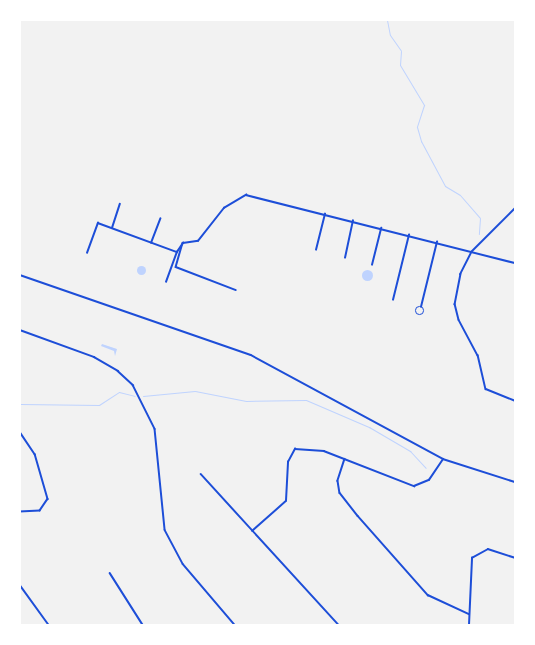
<!DOCTYPE html>
<style>
body{margin:0}
#map{position:relative;width:535px;height:645px;overflow:hidden;background:#f2f2f2;font-family:Commissioner,sans-serif}
div>[style]{position:absolute}
.water>*{inset:0;background:#bfd3fe}
.round{border-radius:50%}
.stream>*{height:1px;margin:-0.5px;padding:0 0.5px;transform-origin:0.5px;border-radius:0.5px;background:#bfd3fe}
.minor>*{height:1.5px;margin:-0.75px;padding:0 0.75px;transform-origin:0.75px;border-radius:0.75px;background:#1d4ed8}
.minor>.ring{margin:-0.75px;padding:0;box-sizing:content-box;background:none;border:1.5px solid #1d4ed8;border-radius:50%}
span{translate:-50% -50%;white-space:nowrap;text-align:center;line-height:1.15;-webkit-text-stroke:3px #fff;paint-order:stroke}
.frame{position:absolute;inset:0;border:21px solid #fff;pointer-events:none}
</style>
<div id="map">
<div class="water">
<i class="round" style="left:136.5px;top:265.5px;width:9px;height:9px"></i>
<i class="round" style="left:361.5px;top:269.5px;width:11px;height:11px"></i>
<i style="clip-path:polygon(102px 344px,117px 349px,115px 356px,114px 351px,101px 346px)"></i>
</div>
<div class="stream">
<i style="left:387px;top:20px;width:15px;rotate:79deg"></i>
<i style="left:390px;top:35px;width:19px;rotate:55deg"></i>
<i style="left:401px;top:51px;width:14px;rotate:94deg"></i>
<i style="left:400px;top:65px;width:47px;rotate:59deg"></i>
<i style="left:424px;top:105px;width:23px;rotate:108deg"></i>
<i style="left:417px;top:127px;width:15px;rotate:74deg"></i>
<i style="left:421px;top:141px;width:51px;rotate:61.9deg"></i>
<i style="left:445px;top:186px;width:17px;rotate:31deg"></i>
<i style="left:460px;top:195px;width:30px;rotate:49deg"></i>
<i style="left:480px;top:218px;width:16px;rotate:94deg"></i>
<i style="left:143px;top:396px;width:52px;rotate:-5.5deg"></i>
<i style="left:195px;top:391px;width:52px;rotate:11.1deg"></i>
<i style="left:246px;top:401px;width:60px;rotate:-1deg"></i>
<i style="left:306px;top:400px;width:69px;rotate:23.2deg"></i>
<i style="left:369px;top:427px;width:48px;rotate:30.3deg"></i>
<i style="left:410px;top:451px;width:23px;rotate:47deg"></i>
<i style="left:20px;top:404px;width:79px;rotate:0.7deg"></i>
<i style="left:99px;top:405px;width:24px;rotate:-33deg"></i>
<i style="left:119px;top:392px;width:16px;rotate:14deg"></i>
</div>
<div class="minor">
<i style="left:515px;top:209px;width:61px;rotate:135deg"></i>
<i style="left:472px;top:252px;width:25px;rotate:117deg"></i>
<i style="left:461px;top:274px;width:31px;rotate:101deg"></i>
<i style="left:455px;top:304px;width:16px;rotate:76deg"></i>
<i style="left:459px;top:320px;width:40px;rotate:62deg"></i>
<i style="left:478px;top:355px;width:35px;rotate:77deg"></i>
<i style="left:486px;top:389px;width:31px;rotate:22deg"></i>
<i style="left:112px;top:228px;width:25px;rotate:-72deg"></i>
<i style="left:151px;top:243px;width:26px;rotate:-69deg"></i>
<i style="left:183px;top:243px;width:15px;rotate:-8deg"></i>
<i style="left:198px;top:241px;width:42px;rotate:-51.8deg"></i>
<i style="left:224px;top:208px;width:26px;rotate:-31deg"></i>
<i style="left:246px;top:195px;width:277px;rotate:14.2deg"></i>
<i style="left:183px;top:243px;width:25px;rotate:106deg"></i>
<i style="left:176px;top:267px;width:64px;rotate:21deg"></i>
<i style="left:316px;top:250px;width:37px;rotate:-76deg"></i>
<i style="left:87px;top:253px;width:32px;rotate:-70deg"></i>
<i style="left:98px;top:223px;width:84px;rotate:20.2deg"></i>
<i style="left:177px;top:252px;width:11px;rotate:-56deg"></i>
<i style="left:345px;top:258px;width:38px;rotate:-78deg"></i>
<i style="left:372px;top:265px;width:38px;rotate:-76deg"></i>
<i style="left:20px;top:275px;width:244px;rotate:19.1deg"></i>
<i style="left:251px;top:355px;width:218px;rotate:28.4deg"></i>
<i style="left:443px;top:459px;width:76px;rotate:17.7deg"></i>
<i style="left:166px;top:282px;width:32px;rotate:-70deg"></i>
<i style="left:393px;top:300px;width:67px;rotate:-76.2deg"></i>
<i class="ring" style="left:416px;top:307px;width:6.5px;height:6.5px"></i>
<i style="left:421px;top:307px;width:67px;rotate:-76.2deg"></i>
<i style="left:20px;top:330px;width:79px;rotate:20deg"></i>
<i style="left:94px;top:357px;width:28px;rotate:30deg"></i>
<i style="left:118px;top:371px;width:21px;rotate:43deg"></i>
<i style="left:133px;top:385px;width:49px;rotate:63.4deg"></i>
<i style="left:155px;top:429px;width:101px;rotate:84.3deg"></i>
<i style="left:165px;top:530px;width:38px;rotate:62deg"></i>
<i style="left:183px;top:564px;width:80px;rotate:49.6deg"></i>
<i style="left:20px;top:432px;width:27px;rotate:56deg"></i>
<i style="left:35px;top:454px;width:47px;rotate:73.9deg"></i>
<i style="left:48px;top:499px;width:14px;rotate:124deg"></i>
<i style="left:40px;top:511px;width:20px;rotate:177deg"></i>
<i style="left:345px;top:459px;width:23px;rotate:108deg"></i>
<i style="left:338px;top:481px;width:12px;rotate:81deg"></i>
<i style="left:340px;top:493px;width:29px;rotate:52deg"></i>
<i style="left:358px;top:516px;width:106px;rotate:48.5deg"></i>
<i style="left:428px;top:595px;width:45px;rotate:24.9deg"></i>
<i style="left:201px;top:474px;width:205px;rotate:47.6deg"></i>
<i style="left:252px;top:531px;width:45px;rotate:-41.4deg"></i>
<i style="left:286px;top:501px;width:39px;rotate:-87deg"></i>
<i style="left:288px;top:462px;width:15px;rotate:-62deg"></i>
<i style="left:295px;top:449px;width:29px;rotate:4deg"></i>
<i style="left:324px;top:451px;width:97px;rotate:21.3deg"></i>
<i style="left:414px;top:486px;width:16px;rotate:-22deg"></i>
<i style="left:429px;top:480px;width:25px;rotate:-56deg"></i>
<i style="left:110px;top:573px;width:62px;rotate:57.6deg"></i>
<i style="left:20px;top:585px;width:49px;rotate:54.1deg"></i>
<i style="left:469px;top:625px;width:67px;rotate:-87.4deg"></i>
<i style="left:472px;top:558px;width:18px;rotate:-29deg"></i>
<i style="left:488px;top:549px;width:28px;rotate:18deg"></i>
</div>
<div class="frame"></div>
</div>
